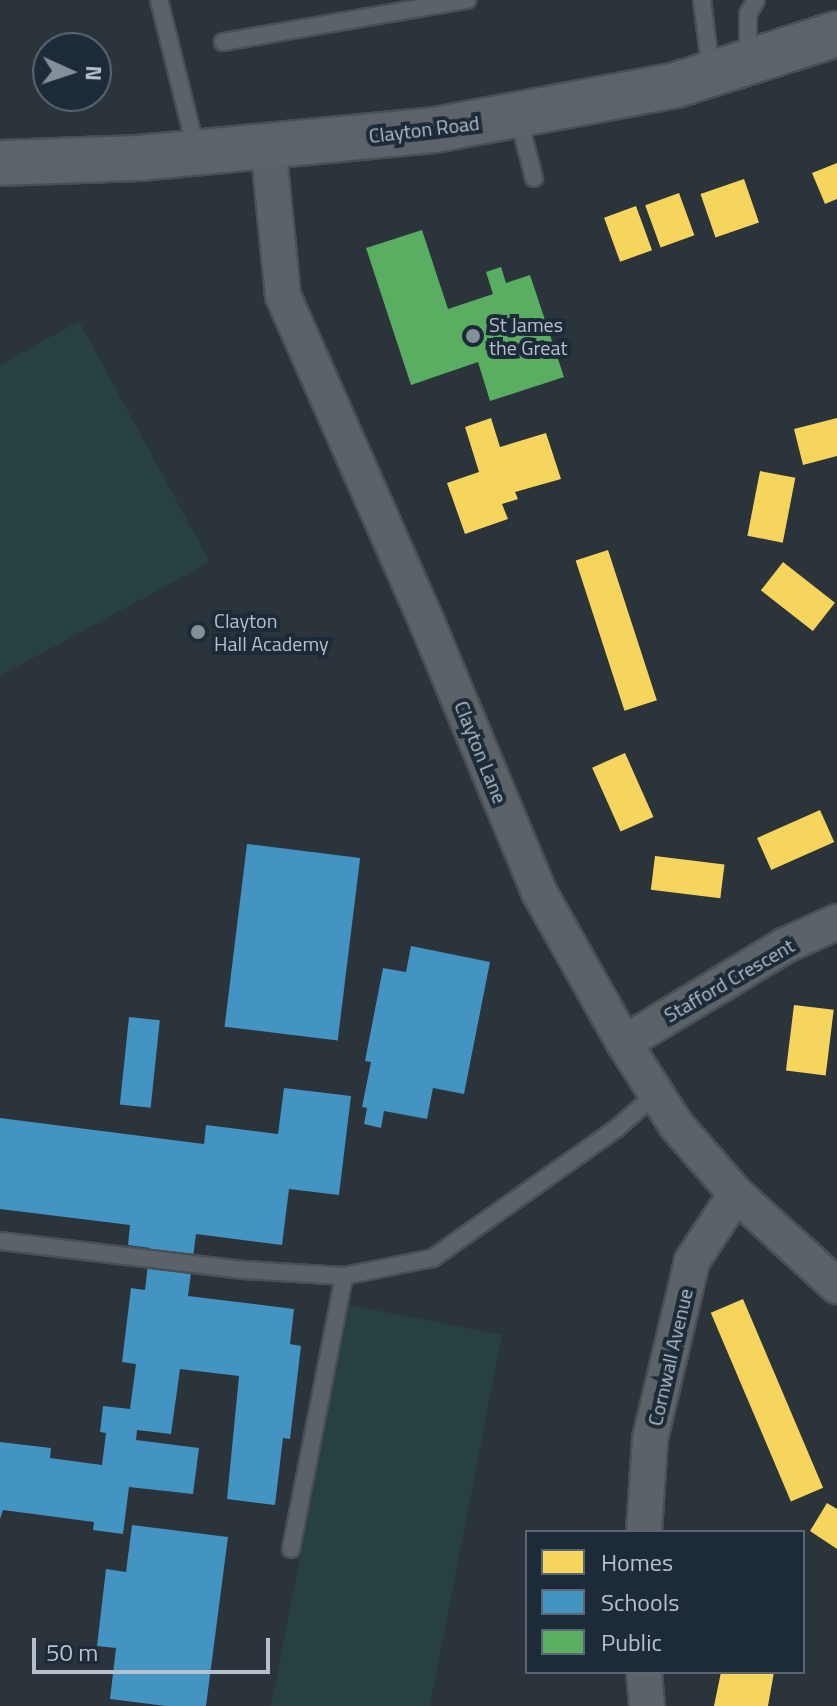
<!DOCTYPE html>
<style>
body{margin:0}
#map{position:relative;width:837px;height:1706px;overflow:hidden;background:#2b333b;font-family:"Titillium Web",sans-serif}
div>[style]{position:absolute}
.green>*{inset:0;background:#274042;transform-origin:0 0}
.homes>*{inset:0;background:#f6d55c;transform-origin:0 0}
.schools>*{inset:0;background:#4393c3;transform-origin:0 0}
.public>*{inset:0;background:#5aae61}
.roads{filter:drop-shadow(2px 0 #494f55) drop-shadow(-2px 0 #494f55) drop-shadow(0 2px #494f55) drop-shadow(0 -2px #494f55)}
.service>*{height:16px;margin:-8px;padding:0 8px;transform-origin:8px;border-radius:8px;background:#5b6268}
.minor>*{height:34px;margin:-17px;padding:0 17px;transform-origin:17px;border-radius:17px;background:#5b6268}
.primary>*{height:44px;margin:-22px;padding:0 22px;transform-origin:22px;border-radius:22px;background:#5d636a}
.dots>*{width:22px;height:22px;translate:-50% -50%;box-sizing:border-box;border:4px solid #1d2a37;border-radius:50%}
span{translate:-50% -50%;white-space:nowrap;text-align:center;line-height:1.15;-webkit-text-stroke:8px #1d2a37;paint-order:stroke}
.street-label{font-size:20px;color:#b5c0cc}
.poi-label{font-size:20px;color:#b5c0cc}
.left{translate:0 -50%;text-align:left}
.legend{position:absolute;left:525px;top:1530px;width:280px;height:144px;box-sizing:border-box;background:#1d2a37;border:2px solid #5a6673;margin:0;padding:10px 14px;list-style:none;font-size:24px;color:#b5c0cc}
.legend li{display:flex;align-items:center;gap:16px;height:40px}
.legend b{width:40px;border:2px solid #5a6673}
.north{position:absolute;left:32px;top:32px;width:80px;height:80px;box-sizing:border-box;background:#1d2a37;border:2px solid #5a6673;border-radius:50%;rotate:93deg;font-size:22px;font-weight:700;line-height:32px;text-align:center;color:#b5c0cc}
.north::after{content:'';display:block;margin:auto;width:28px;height:36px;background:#858f99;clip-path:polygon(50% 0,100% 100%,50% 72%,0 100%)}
.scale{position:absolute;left:32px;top:1638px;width:238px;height:36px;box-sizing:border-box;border:4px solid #b5c0cc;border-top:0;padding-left:10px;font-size:24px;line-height:28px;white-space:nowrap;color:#b5c0cc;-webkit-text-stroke:6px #1d2a37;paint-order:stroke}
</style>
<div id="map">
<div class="green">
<i style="clip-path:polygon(79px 321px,210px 562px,0 676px,0 365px)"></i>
<i style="left:349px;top:1305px;width:156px;height:409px;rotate:11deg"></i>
</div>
<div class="homes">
<i style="clip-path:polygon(837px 163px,837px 199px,825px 204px,812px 173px)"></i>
<i style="left:744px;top:179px;width:46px;height:46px;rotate:71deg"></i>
<i style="left:679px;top:193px;width:45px;height:36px;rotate:70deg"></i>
<i style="left:636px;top:206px;width:47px;height:34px;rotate:70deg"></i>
<i style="clip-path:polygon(491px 418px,500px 447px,546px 433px,561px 479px,515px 492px,518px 499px,502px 504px,508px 519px,465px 534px,447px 483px,479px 472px,465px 427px)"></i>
<i style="clip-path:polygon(837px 418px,837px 456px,803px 465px,794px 429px)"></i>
<i style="left:760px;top:471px;width:36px;height:66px;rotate:11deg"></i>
<i style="left:608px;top:550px;width:158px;height:34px;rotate:72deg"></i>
<i style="left:783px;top:562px;width:66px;height:36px;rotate:38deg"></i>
<i style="left:625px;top:753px;width:70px;height:36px;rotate:66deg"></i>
<i style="left:820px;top:810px;width:35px;height:69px;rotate:66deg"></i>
<i style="left:655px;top:856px;width:70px;height:34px;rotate:7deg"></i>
<i style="left:794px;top:1005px;width:40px;height:66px;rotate:7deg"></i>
<i style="left:743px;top:1299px;width:205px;height:35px;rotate:67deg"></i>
<i style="clip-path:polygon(827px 1503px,837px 1509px,837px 1549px,810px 1531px)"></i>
<i style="clip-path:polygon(721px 1672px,774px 1672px,768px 1706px,714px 1706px)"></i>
</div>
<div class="schools">
<i style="left:247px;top:844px;width:114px;height:184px;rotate:7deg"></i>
<i style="clip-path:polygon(411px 946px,490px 962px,464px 1094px,433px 1088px,427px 1119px,384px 1111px,381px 1128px,364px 1124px,367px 1108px,362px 1107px,371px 1062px,365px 1061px,383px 968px,406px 972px)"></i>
<i style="left:129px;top:1017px;width:31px;height:88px;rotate:6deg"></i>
<i style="clip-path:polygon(284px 1088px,351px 1096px,339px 1195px,289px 1189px,282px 1245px,196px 1234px,188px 1296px,294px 1309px,290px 1344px,301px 1346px,290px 1439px,283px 1438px,275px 1505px,227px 1499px,239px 1376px,180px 1369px,171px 1434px,137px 1430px,136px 1440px,199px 1448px,193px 1494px,129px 1487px,123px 1534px,93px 1530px,94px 1522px,3px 1510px,0 1519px,0 1442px,51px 1448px,50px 1458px,102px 1465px,106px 1433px,100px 1432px,103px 1406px,130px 1409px,136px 1364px,122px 1362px,131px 1288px,145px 1290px,150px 1248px,128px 1245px,130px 1225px,0 1209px,0 1118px,204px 1144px,206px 1125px,278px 1134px)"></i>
<i style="clip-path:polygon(132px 1525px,228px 1537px,206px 1706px,166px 1706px,110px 1699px,116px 1648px,97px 1646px,106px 1569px,126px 1572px)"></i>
</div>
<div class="public">
<i style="clip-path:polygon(422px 230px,448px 309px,493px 294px,486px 272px,501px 267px,506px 283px,530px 275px,564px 377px,490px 401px,478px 362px,411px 385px,366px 248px)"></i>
</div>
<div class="roads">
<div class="service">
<i style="left:159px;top:0;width:154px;rotate:76.1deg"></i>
<i style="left:702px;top:0;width:73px;rotate:82.9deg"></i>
<i style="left:223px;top:42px;width:248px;rotate:-9.8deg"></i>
<i style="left:748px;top:61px;width:47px;rotate:-90deg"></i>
<i style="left:748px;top:14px;width:16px;rotate:-60deg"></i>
<i style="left:518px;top:116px;width:64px;rotate:75.5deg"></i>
<i style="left:0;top:1241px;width:247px;rotate:6.8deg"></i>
<i style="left:245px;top:1270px;width:99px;rotate:3.5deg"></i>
<i style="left:344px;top:1276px;width:91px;rotate:-11.4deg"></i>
<i style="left:433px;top:1258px;width:224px;rotate:-35.2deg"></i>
<i style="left:616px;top:1129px;width:53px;rotate:-41.2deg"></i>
<i style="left:291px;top:1549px;width:278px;rotate:-79deg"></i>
</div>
<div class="minor">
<i style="left:268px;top:145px;width:152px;rotate:84.3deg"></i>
<i style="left:283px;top:296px;width:360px;rotate:66.2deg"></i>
<i style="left:428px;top:625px;width:289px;rotate:67.4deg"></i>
<i style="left:539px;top:892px;width:173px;rotate:60.6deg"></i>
<i style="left:624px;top:1043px;width:97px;rotate:57.6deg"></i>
<i style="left:676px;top:1125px;width:91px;rotate:49deg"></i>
<i style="left:736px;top:1194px;width:137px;rotate:42.3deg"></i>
<i style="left:624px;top:1043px;width:189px;rotate:-31.2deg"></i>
<i style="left:786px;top:945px;width:56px;rotate:-24.3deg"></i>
<i style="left:644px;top:1532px;width:93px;rotate:-86.3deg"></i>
<i style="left:650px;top:1439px;width:183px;rotate:-76.7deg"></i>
<i style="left:692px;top:1261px;width:80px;rotate:-56.7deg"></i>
<i style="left:644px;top:1672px;width:34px;rotate:85deg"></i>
</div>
<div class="primary">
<i style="left:0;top:163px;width:139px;rotate:-2.1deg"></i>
<i style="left:139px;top:158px;width:296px;rotate:-5.4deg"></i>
<i style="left:434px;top:130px;width:246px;rotate:-10.5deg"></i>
<i style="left:676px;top:85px;width:169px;rotate:-17.6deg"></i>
</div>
</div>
<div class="dots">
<i style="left:473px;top:336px;background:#858f99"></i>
<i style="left:198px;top:632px;background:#858f99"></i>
</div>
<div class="street-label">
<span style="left:424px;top:129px;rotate:-7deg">Clayton Road</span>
<span style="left:481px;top:752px;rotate:68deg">Clayton Lane</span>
<span style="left:729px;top:980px;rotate:-30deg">Stafford Crescent</span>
<span style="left:670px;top:1357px;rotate:-77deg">Cornwall Avenue</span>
</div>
<div class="poi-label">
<span class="left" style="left:489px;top:336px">St James<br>the Great</span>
<span class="left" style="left:214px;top:632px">Clayton<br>Hall Academy</span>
</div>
<ul class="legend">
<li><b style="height:22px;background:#f6d55c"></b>Homes</li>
<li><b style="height:22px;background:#4393c3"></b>Schools</li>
<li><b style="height:22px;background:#5aae61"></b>Public</li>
</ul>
<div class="north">N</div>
<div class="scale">50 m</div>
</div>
